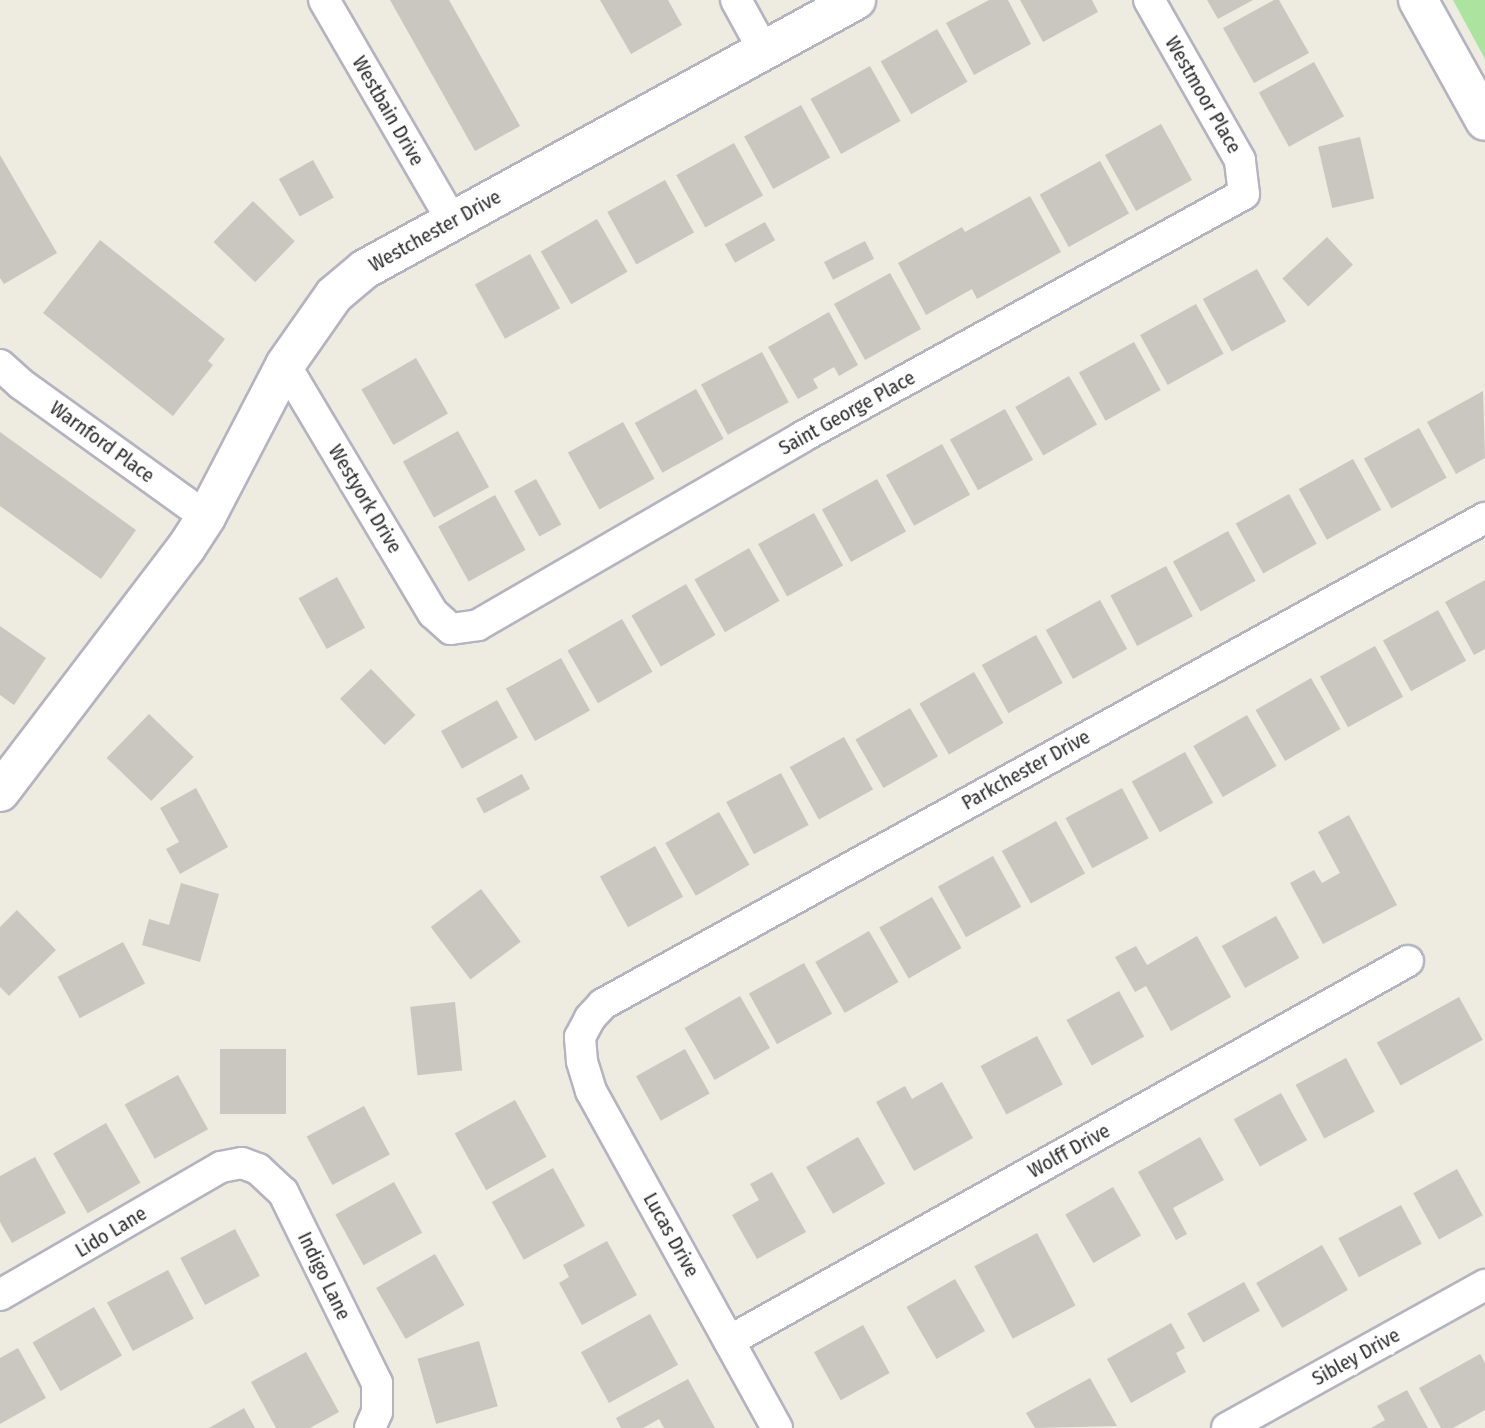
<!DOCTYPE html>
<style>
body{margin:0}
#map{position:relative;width:1485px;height:1428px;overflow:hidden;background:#eeebe0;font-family:"Fira Sans Condensed",sans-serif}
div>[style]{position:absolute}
.green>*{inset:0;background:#abe39f}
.building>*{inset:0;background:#cac7c0;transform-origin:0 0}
.roads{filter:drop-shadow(2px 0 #b4b4c0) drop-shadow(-2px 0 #b4b4c0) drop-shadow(0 2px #b4b4c0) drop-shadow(0 -2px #b4b4c0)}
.minor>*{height:30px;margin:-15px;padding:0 15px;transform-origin:15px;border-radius:15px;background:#fff}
.tertiary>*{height:38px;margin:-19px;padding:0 19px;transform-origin:19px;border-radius:19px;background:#fff}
span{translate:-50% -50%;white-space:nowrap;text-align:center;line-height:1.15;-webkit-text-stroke:8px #fff;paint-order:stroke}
.street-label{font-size:20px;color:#2d2d2d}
</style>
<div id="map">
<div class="green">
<i style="clip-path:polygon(1453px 0,1485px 0,1485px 59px)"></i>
</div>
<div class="building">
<i style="clip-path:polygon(390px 0,449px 0,520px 126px,475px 151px)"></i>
<i style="clip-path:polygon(600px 0,668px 0,682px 25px,631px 54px)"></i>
<i style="clip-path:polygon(989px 0,1008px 0,1031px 44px,974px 75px,946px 23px)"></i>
<i style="clip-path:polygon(1020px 0,1092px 0,1098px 12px,1043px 42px)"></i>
<i style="clip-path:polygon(1207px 0,1253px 0,1218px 19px)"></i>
<i style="clip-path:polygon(1274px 0,1279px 0,1309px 53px,1254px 83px,1223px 28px)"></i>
<i style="left:937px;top:29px;width:61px;height:65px;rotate:60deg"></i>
<i style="left:1314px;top:62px;width:62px;height:63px;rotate:61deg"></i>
<i style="left:870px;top:66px;width:63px;height:68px;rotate:61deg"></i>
<i style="left:801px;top:105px;width:60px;height:65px;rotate:61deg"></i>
<i style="left:1161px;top:124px;width:64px;height:64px;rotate:61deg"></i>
<i style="left:1360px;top:137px;width:63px;height:43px;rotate:77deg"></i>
<i style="left:734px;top:143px;width:60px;height:66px;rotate:61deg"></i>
<i style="clip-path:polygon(0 155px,57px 253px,4px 284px,0 278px)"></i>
<i style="left:313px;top:160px;width:43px;height:39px;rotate:61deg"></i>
<i style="left:1100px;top:161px;width:60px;height:69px;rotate:61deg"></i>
<i style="left:665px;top:180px;width:60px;height:66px;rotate:61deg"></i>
<i style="clip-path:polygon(1030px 196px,1061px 252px,977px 299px,972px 289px,926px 315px,898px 263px,962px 227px,965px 232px)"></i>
<i style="left:253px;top:201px;width:58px;height:57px;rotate:44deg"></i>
<i style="left:597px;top:219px;width:61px;height:65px;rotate:60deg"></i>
<i style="left:765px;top:222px;width:21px;height:46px;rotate:61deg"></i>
<i style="left:1327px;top:237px;width:38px;height:61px;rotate:47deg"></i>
<i style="clip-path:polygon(100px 240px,225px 339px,208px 361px,213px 365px,173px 416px,43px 313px)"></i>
<i style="left:865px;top:241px;width:20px;height:46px;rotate:63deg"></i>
<i style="left:530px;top:254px;width:62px;height:63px;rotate:61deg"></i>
<i style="left:1257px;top:269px;width:60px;height:62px;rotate:61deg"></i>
<i style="left:890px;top:273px;width:64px;height:64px;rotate:61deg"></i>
<i style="left:1196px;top:304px;width:57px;height:64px;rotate:61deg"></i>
<i style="clip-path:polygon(829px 312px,858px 365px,839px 376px,834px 367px,813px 379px,818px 388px,798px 399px,768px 347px)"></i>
<i style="left:1134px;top:342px;width:55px;height:63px;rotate:61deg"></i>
<i style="left:762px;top:352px;width:57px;height:69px;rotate:62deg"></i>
<i style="left:416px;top:358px;width:64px;height:63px;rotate:60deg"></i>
<i style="left:1069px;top:376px;width:56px;height:62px;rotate:60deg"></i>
<i style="left:696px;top:389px;width:57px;height:70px;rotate:61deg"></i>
<i style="clip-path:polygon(1483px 391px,1485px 458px,1456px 474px,1427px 422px)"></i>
<i style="left:1005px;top:409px;width:58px;height:63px;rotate:61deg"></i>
<i style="left:623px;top:422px;width:65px;height:63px;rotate:61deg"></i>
<i style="left:1419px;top:428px;width:57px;height:63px;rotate:61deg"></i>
<i style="left:458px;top:431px;width:64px;height:63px;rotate:61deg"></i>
<i style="clip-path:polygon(0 432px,136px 530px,101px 579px,0 506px)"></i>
<i style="left:942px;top:444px;width:58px;height:64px;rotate:61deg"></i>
<i style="left:1353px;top:459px;width:58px;height:62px;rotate:61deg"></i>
<i style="left:536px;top:479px;width:52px;height:25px;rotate:61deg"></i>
<i style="left:877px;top:479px;width:60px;height:63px;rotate:61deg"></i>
<i style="left:1289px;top:494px;width:57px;height:61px;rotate:61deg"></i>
<i style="left:495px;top:495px;width:63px;height:65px;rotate:61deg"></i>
<i style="left:814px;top:513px;width:60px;height:64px;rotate:61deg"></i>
<i style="left:1228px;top:531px;width:57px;height:63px;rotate:61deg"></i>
<i style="left:749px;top:548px;width:61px;height:63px;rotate:60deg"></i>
<i style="left:1166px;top:566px;width:57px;height:63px;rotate:62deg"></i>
<i style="left:337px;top:577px;width:58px;height:44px;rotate:61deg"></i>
<i style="clip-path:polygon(1485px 580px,1485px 649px,1474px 655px,1445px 602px)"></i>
<i style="left:686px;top:584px;width:59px;height:63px;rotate:60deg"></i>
<i style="left:1100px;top:600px;width:56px;height:62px;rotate:61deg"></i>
<i style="left:1438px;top:610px;width:58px;height:63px;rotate:61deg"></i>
<i style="left:622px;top:619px;width:61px;height:63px;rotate:60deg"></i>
<i style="clip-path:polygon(0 626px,46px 658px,14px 705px,0 695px)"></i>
<i style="left:1036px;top:635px;width:55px;height:62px;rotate:61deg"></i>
<i style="left:1375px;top:646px;width:58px;height:63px;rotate:61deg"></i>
<i style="left:561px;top:658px;width:60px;height:63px;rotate:61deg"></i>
<i style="left:371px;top:669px;width:64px;height:43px;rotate:46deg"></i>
<i style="left:974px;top:672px;width:59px;height:63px;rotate:60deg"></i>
<i style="left:1311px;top:678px;width:59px;height:64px;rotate:60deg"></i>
<i style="left:497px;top:700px;width:43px;height:64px;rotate:61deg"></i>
<i style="left:910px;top:708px;width:56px;height:63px;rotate:60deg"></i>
<i style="left:149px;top:714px;width:62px;height:61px;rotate:44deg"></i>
<i style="left:1247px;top:715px;width:59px;height:62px;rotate:60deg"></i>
<i style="left:844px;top:737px;width:60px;height:62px;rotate:61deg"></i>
<i style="left:1185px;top:752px;width:58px;height:61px;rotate:61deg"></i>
<i style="left:781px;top:773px;width:59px;height:62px;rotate:62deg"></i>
<i style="left:522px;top:774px;width:17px;height:52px;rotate:62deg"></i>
<i style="clip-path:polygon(196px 788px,228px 847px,180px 874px,166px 849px,179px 842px,160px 808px)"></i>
<i style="left:1122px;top:788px;width:57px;height:64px;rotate:62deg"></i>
<i style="left:719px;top:812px;width:61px;height:62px;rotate:60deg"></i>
<i style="clip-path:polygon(1349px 815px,1397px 905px,1323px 944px,1290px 883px,1314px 870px,1322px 883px,1340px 873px,1318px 832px)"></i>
<i style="left:1056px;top:821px;width:60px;height:62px;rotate:61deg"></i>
<i style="left:655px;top:846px;width:58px;height:63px;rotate:61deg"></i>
<i style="left:993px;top:856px;width:58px;height:63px;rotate:61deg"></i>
<i style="clip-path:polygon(181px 883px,219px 894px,200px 962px,142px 945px,149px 919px,169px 925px)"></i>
<i style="left:481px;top:889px;width:66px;height:63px;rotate:53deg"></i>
<i style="left:932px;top:897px;width:59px;height:61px;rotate:60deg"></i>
<i style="clip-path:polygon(17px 910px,56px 950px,9px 996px,0 987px,0 927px)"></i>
<i style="left:1276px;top:916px;width:48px;height:62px;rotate:61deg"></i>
<i style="left:869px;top:931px;width:59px;height:62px;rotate:60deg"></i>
<i style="clip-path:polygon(1197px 936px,1231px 997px,1171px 1031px,1146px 986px,1135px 992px,1115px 957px,1136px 946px,1147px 965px)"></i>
<i style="left:123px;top:942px;width:47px;height:74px;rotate:62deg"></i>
<i style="left:804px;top:963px;width:58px;height:63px;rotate:61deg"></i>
<i style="left:1119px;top:991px;width:52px;height:60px;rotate:61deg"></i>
<i style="left:740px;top:996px;width:60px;height:64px;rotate:60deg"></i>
<i style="left:1459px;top:997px;width:49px;height:94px;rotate:61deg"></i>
<i style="left:455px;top:1002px;width:69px;height:45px;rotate:84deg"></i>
<i style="left:1037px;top:1036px;width:55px;height:64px;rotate:62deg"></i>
<i style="left:220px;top:1049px;width:66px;height:65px"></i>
<i style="left:685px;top:1049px;width:51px;height:56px;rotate:61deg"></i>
<i style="left:1346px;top:1058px;width:61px;height:57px;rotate:62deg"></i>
<i style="left:178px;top:1075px;width:62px;height:61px;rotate:61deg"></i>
<i style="clip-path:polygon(942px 1082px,973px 1138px,914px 1171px,876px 1102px,905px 1086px,912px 1099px)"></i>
<i style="left:1281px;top:1093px;width:54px;height:54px;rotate:61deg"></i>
<i style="left:515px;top:1100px;width:65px;height:69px;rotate:61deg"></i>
<i style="left:364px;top:1106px;width:55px;height:65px;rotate:62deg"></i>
<i style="left:106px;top:1123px;width:69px;height:61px;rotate:60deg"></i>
<i style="left:858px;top:1137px;width:54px;height:60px;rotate:60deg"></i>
<i style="clip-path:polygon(1200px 1137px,1224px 1180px,1173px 1208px,1187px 1234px,1176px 1240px,1138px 1172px)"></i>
<i style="clip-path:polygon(35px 1157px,66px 1213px,12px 1243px,0 1222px,0 1176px)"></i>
<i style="left:553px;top:1168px;width:66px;height:70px;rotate:61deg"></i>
<i style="left:1457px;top:1169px;width:53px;height:50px;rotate:61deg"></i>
<i style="clip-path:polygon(772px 1172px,806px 1232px,757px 1259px,732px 1215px,759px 1200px,750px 1184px)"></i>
<i style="left:394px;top:1182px;width:58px;height:67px;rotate:61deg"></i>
<i style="left:1113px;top:1187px;width:56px;height:55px;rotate:60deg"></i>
<i style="left:1401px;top:1205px;width:44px;height:71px;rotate:62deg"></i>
<i style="left:235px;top:1229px;width:53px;height:62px;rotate:62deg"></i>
<i style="left:1037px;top:1233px;width:82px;height:71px;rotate:62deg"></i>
<i style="clip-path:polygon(607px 1241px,637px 1295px,582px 1325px,559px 1283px,569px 1277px,563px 1265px)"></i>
<i style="left:1322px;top:1245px;width:52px;height:76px;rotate:60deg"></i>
<i style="left:435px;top:1254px;width:59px;height:68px;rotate:60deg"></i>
<i style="left:168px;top:1270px;width:55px;height:69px;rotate:62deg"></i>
<i style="left:955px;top:1279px;width:60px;height:56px;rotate:60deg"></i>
<i style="left:1244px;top:1282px;width:33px;height:65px;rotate:61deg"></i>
<i style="left:94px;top:1307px;width:56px;height:71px;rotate:60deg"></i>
<i style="left:650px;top:1314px;width:58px;height:79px;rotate:61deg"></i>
<i style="clip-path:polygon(1171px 1323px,1185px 1348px,1176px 1353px,1186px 1372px,1131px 1403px,1107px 1359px)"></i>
<i style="left:863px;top:1325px;width:55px;height:56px;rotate:61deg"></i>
<i style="left:479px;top:1341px;width:68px;height:64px;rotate:74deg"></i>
<i style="clip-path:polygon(18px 1348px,46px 1398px,0 1424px,0 1358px)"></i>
<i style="clip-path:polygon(306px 1352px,339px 1412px,310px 1428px,276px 1428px,251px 1382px)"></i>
<i style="clip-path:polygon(1480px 1354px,1485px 1363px,1485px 1410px,1453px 1428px,1441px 1428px,1419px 1388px)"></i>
<i style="clip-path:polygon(1090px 1378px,1117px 1426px,1035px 1428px,1026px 1413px)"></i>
<i style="clip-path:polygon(688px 1379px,715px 1428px,664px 1428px,659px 1419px,643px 1428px,621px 1428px,616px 1418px)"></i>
<i style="clip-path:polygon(1407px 1390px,1428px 1428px,1371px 1428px,1385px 1420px,1377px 1406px)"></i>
<i style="clip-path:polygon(244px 1408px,255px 1428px,209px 1428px)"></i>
</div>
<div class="roads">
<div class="minor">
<i style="left:324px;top:0;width:255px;rotate:59.9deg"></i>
<i style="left:736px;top:0;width:58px;rotate:61.2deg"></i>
<i style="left:0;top:365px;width:28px;rotate:42deg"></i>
<i style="left:21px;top:384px;width:228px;rotate:35.7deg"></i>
<i style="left:285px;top:365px;width:289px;rotate:59.2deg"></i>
<i style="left:433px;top:613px;width:24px;rotate:42deg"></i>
<i style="left:451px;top:629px;width:27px;rotate:-8deg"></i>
<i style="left:478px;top:625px;width:375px;rotate:-30.1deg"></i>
<i style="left:802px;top:437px;width:504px;rotate:-28.8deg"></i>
<i style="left:1244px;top:194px;width:34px;rotate:-97deg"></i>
<i style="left:1240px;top:160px;width:184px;rotate:-119.6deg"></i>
<i style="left:0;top:1295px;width:255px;rotate:-30.1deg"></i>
<i style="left:221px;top:1167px;width:21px;rotate:-11deg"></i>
<i style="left:242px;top:1163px;width:17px;rotate:21deg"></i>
<i style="left:258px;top:1169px;width:34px;rotate:43deg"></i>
<i style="left:283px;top:1192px;width:213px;rotate:63.8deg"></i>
<i style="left:377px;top:1383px;width:29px;rotate:90deg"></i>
<i style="left:377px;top:1412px;width:17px;rotate:114deg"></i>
<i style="left:729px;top:1341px;width:778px;rotate:-29.23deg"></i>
<i style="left:777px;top:1428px;width:385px;rotate:-118.9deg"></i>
<i style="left:591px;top:1091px;width:31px;rotate:-107deg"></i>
<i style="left:582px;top:1061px;width:24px;rotate:-95deg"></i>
<i style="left:580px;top:1037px;width:21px;rotate:-62deg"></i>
<i style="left:590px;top:1018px;width:19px;rotate:-47deg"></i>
<i style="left:603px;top:1004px;width:1007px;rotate:-28.86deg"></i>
<i style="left:1227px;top:1428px;width:295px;rotate:-29deg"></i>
</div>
<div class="tertiary">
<i style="left:1418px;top:0;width:138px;rotate:61deg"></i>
<i style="left:0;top:792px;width:307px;rotate:-52.7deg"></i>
<i style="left:186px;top:548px;width:37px;rotate:-57deg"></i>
<i style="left:206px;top:517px;width:171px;rotate:-62.5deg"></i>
<i style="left:285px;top:365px;width:85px;rotate:-55deg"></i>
<i style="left:334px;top:295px;width:40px;rotate:-40deg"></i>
<i style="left:365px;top:269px;width:560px;rotate:-28.72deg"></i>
</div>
</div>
<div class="street-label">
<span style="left:1203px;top:95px;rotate:60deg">Westmoor Place</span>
<span style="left:388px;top:111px;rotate:60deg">Westbain Drive</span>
<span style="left:435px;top:231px;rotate:-29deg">Westchester Drive</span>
<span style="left:847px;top:413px;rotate:-29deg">Saint George Place</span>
<span style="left:102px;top:442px;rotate:36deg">Warnford Place</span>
<span style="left:365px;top:499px;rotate:59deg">Westyork Drive</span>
<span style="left:1026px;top:770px;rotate:-29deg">Parkchester Drive</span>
<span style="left:1069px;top:1151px;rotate:-29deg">Wolff Drive</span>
<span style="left:111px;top:1232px;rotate:-31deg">Lido Lane</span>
<span style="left:671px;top:1235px;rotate:61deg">Lucas Drive</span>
<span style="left:324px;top:1276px;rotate:64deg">Indigo Lane</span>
<span style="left:1356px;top:1357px;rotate:-29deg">Sibley Drive</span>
</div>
</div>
